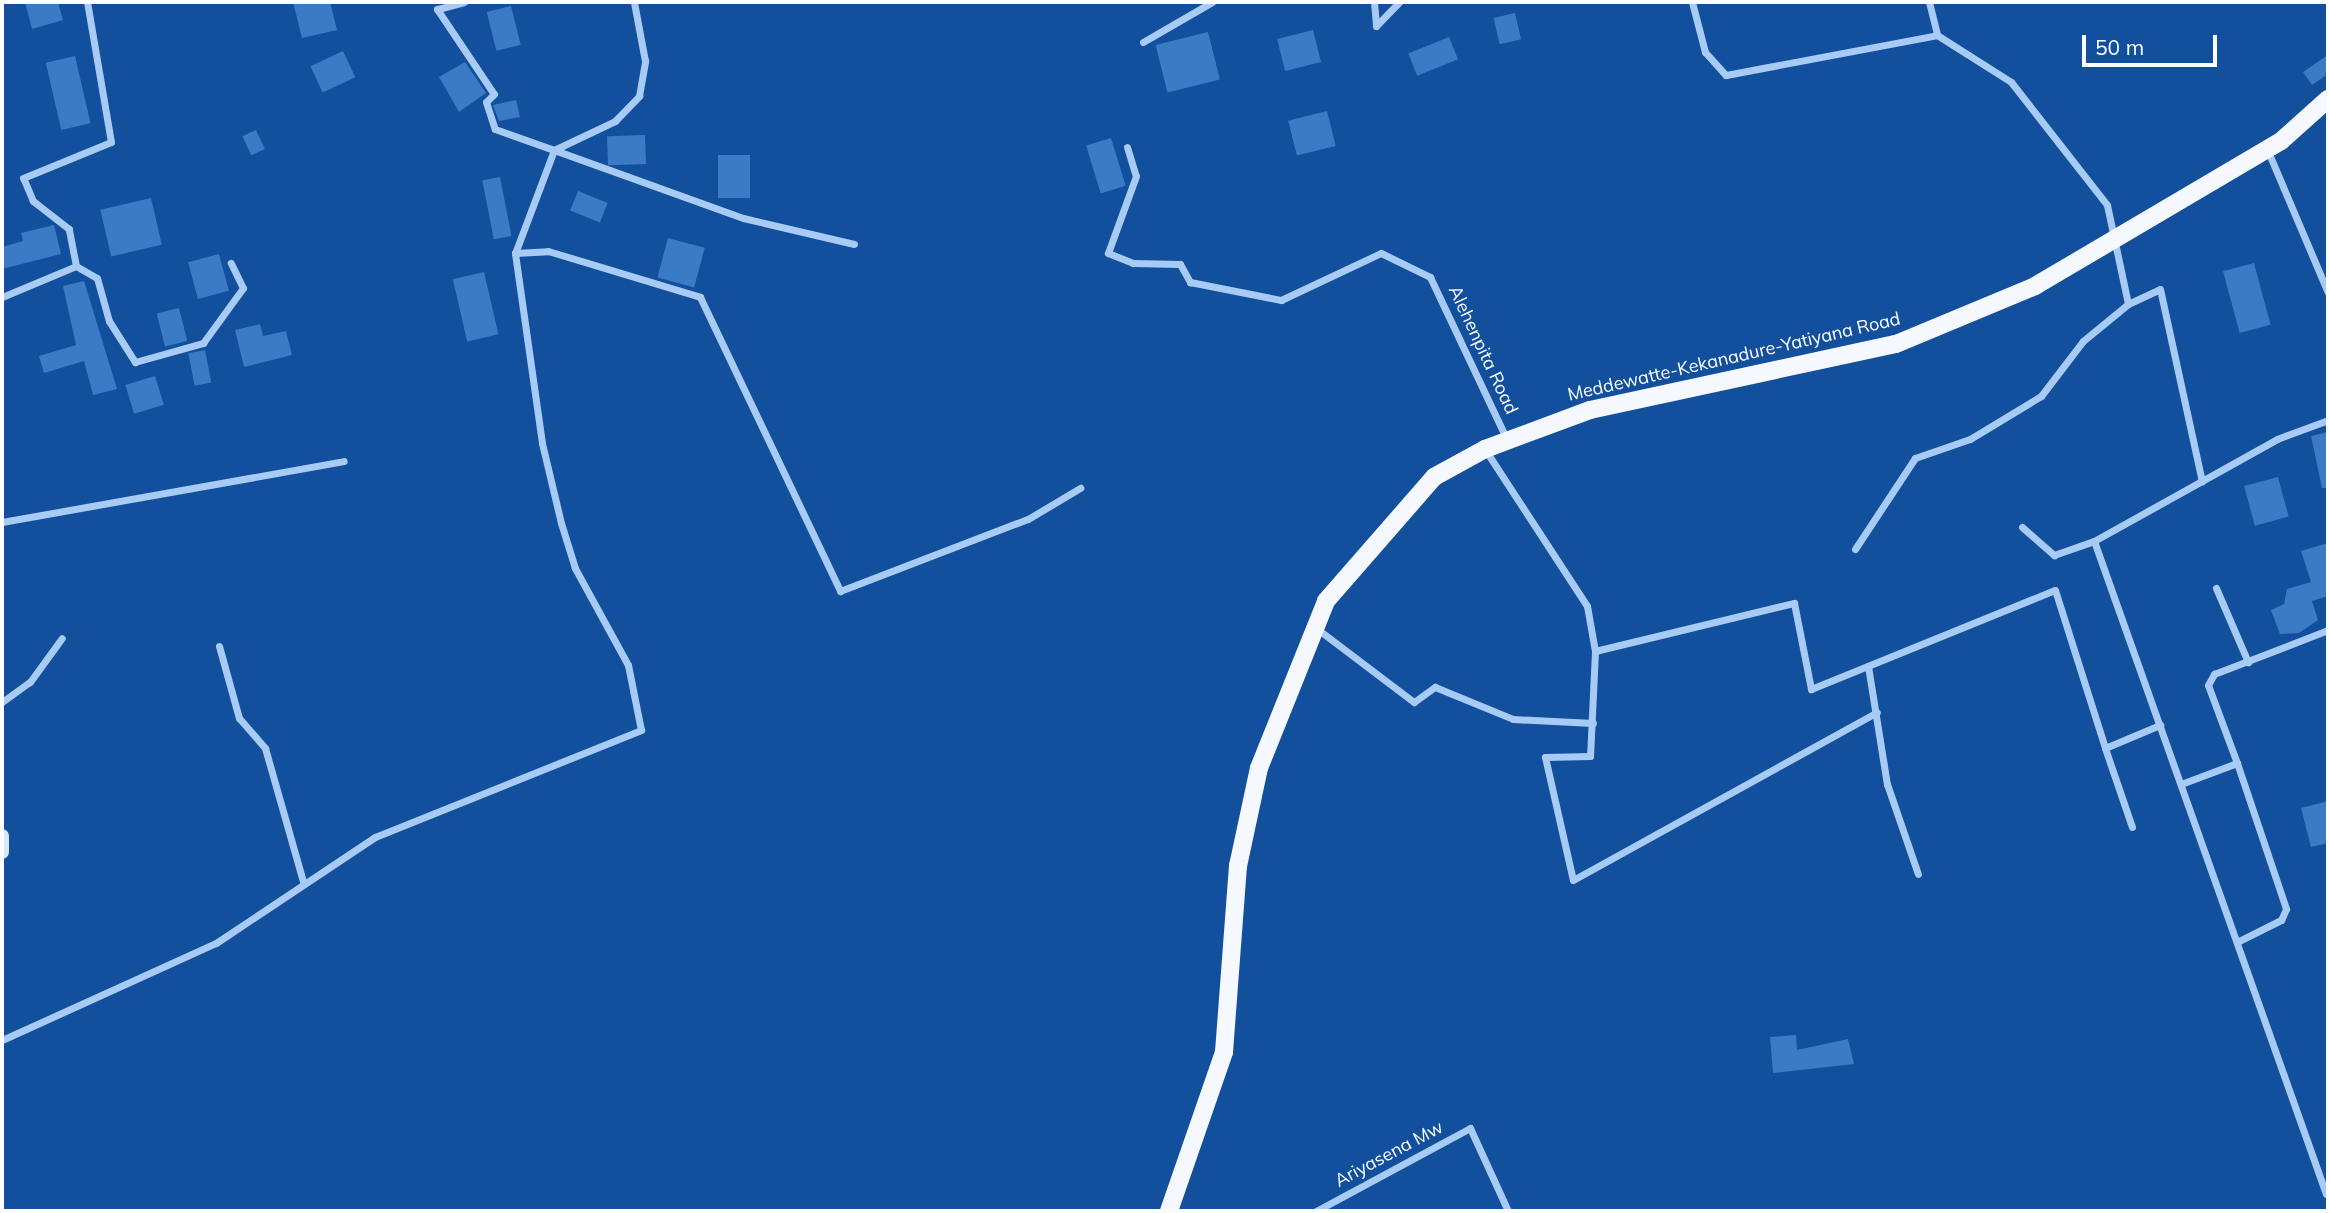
<!DOCTYPE html>
<style>
body{margin:0}
#map{position:relative;width:2330px;height:1213px;overflow:hidden;background:#12509d;font-family:Mulish,sans-serif}
div>[style]{position:absolute}
.building>*{inset:0;background:#3b7ac4;transform-origin:0 0}
.street>*{height:7px;margin:-3.5px;padding:0 3.5px;transform-origin:3.5px;border-radius:3.5px;background:#a7cbf4}
.secondary>*{height:14px;margin:-7px;padding:0 7px;transform-origin:7px;border-radius:7px;background:#d8e8fd}
.primary>*{height:18px;margin:-9px;padding:0 9px;transform-origin:9px;border-radius:9px;background:#f5f9ff}
span{translate:-50% -50%;white-space:nowrap;text-align:center;line-height:1.15;-webkit-text-stroke:6px #12509d;paint-order:stroke}
.street-label{font-size:18px;color:#fff}
.frame{position:absolute;inset:0;border:4px solid #fff;pointer-events:none}
.scale{position:absolute;left:2082px;top:35px;width:135px;height:32px;box-sizing:border-box;border:4px solid #fff;border-top:0;padding-left:9px;font-size:21px;line-height:24px;white-space:nowrap;color:#fff;-webkit-text-stroke:5px #12509d;paint-order:stroke}
</style>
<div id="map">
<div class="building">
<i style="clip-path:polygon(25px 2px,58px 2px,63px 20px,32px 29px)"></i>
<i style="clip-path:polygon(293px 2px,330px 2px,337px 30px,302px 38px)"></i>
<i style="left:511px;top:6px;width:40px;height:25px;rotate:76deg"></i>
<i style="left:1515px;top:13px;width:27px;height:22px;rotate:77deg"></i>
<i style="left:1313px;top:30px;width:33px;height:37px;rotate:76deg"></i>
<i style="left:1208px;top:32px;width:49px;height:54px;rotate:76deg"></i>
<i style="left:1449px;top:37px;width:24px;height:44px;rotate:68deg"></i>
<i style="left:343px;top:51px;width:29px;height:36px;rotate:65deg"></i>
<i style="clip-path:polygon(2328px 55px,2328px 74px,2312px 85px,2303px 72px)"></i>
<i style="left:75px;top:56px;width:69px;height:30px;rotate:77deg"></i>
<i style="clip-path:polygon(465px 62px,486px 93px,459px 112px,439px 77px)"></i>
<i style="clip-path:polygon(516px 100px,520px 117px,499px 121px,493px 105px)"></i>
<i style="left:1327px;top:111px;width:36px;height:40px;rotate:76deg"></i>
<i style="left:256px;top:130px;width:21px;height:15px;rotate:65deg"></i>
<i style="left:645px;top:135px;width:29px;height:38px;rotate:88deg"></i>
<i style="left:1111px;top:138px;width:50px;height:26px;rotate:73deg"></i>
<i style="left:718px;top:155px;width:32px;height:43px"></i>
<i style="left:500px;top:177px;width:60px;height:18px;rotate:79deg"></i>
<i style="left:578px;top:191px;width:32px;height:21px;rotate:22deg"></i>
<i style="left:151px;top:198px;width:48px;height:52px;rotate:77deg"></i>
<i style="clip-path:polygon(54px 225px,61px 254px,2px 269px,2px 247px,23px 241px,21px 233px)"></i>
<i style="left:668px;top:238px;width:38px;height:41px;rotate:15deg"></i>
<i style="left:219px;top:254px;width:38px;height:32px;rotate:75deg"></i>
<i style="left:2254px;top:263px;width:64px;height:32px;rotate:75deg"></i>
<i style="left:484px;top:272px;width:64px;height:32px;rotate:77deg"></i>
<i style="clip-path:polygon(84px 281px,117px 389px,93px 395px,84px 361px,44px 373px,39px 356px,76px 345px,63px 286px)"></i>
<i style="left:179px;top:308px;width:34px;height:23px;rotate:76deg"></i>
<i style="clip-path:polygon(260px 324px,263px 336px,286px 331px,292px 355px,244px 367px,235px 330px)"></i>
<i style="left:205px;top:350px;width:33px;height:17px;rotate:79deg"></i>
<i style="left:155px;top:376px;width:30px;height:31px;rotate:73deg"></i>
<i style="clip-path:polygon(2328px 432px,2328px 488px,2322px 488px,2311px 436px)"></i>
<i style="left:2278px;top:477px;width:41px;height:35px;rotate:75deg"></i>
<i style="clip-path:polygon(2328px 543px,2328px 596px,2312px 601px,2318px 620px,2299px 633px,2280px 634px,2271px 610px,2284px 604px,2287px 589px,2311px 582px,2301px 551px)"></i>
<i style="clip-path:polygon(2328px 801px,2328px 843px,2311px 847px,2301px 808px)"></i>
<i style="clip-path:polygon(1796px 1035px,1797px 1050px,1848px 1039px,1854px 1064px,1773px 1073px,1770px 1037px)"></i>
</div>
<div class="street">
<i style="left:464px;top:2px;width:28px;rotate:165deg"></i>
<i style="left:437px;top:9px;width:102px;rotate:56.2deg"></i>
<i style="left:494px;top:94px;width:11px;rotate:135deg"></i>
<i style="left:486px;top:102px;width:28px;rotate:72deg"></i>
<i style="left:495px;top:129px;width:63px;rotate:19.6deg"></i>
<i style="left:554px;top:150px;width:68px;rotate:-25.4deg"></i>
<i style="left:615px;top:121px;width:35px;rotate:-46deg"></i>
<i style="left:639px;top:96px;width:36px;rotate:-80deg"></i>
<i style="left:645px;top:61px;width:60px;rotate:-100.6deg"></i>
<i style="left:1374px;top:2px;width:24px;rotate:85deg"></i>
<i style="left:1376px;top:26px;width:33px;rotate:-46deg"></i>
<i style="left:1692px;top:2px;width:52px;rotate:75.4deg"></i>
<i style="left:1705px;top:52px;width:31px;rotate:48deg"></i>
<i style="left:1726px;top:75px;width:215px;rotate:-10.7deg"></i>
<i style="left:1937px;top:35px;width:88px;rotate:32.4deg"></i>
<i style="left:2011px;top:82px;width:156px;rotate:52deg"></i>
<i style="left:2107px;top:205px;width:101px;rotate:78deg"></i>
<i style="left:2128px;top:304px;width:35px;rotate:-25deg"></i>
<i style="left:2160px;top:289px;width:197px;rotate:77.7deg"></i>
<i style="left:1929px;top:2px;width:34px;rotate:76deg"></i>
<i style="left:1143px;top:42px;width:80px;rotate:-30.1deg"></i>
<i style="left:1127px;top:147px;width:30px;rotate:73deg"></i>
<i style="left:1136px;top:176px;width:82px;rotate:110deg"></i>
<i style="left:1108px;top:253px;width:27px;rotate:22deg"></i>
<i style="left:1133px;top:263px;width:47px;rotate:1.2deg"></i>
<i style="left:1180px;top:264px;width:21px;rotate:61deg"></i>
<i style="left:1190px;top:282px;width:93px;rotate:11.2deg"></i>
<i style="left:1281px;top:300px;width:110px;rotate:-25.2deg"></i>
<i style="left:1381px;top:253px;width:55px;rotate:26.1deg"></i>
<i style="left:1430px;top:277px;width:180px;rotate:64.7deg"></i>
<i style="left:2267px;top:149px;width:156px;rotate:67deg"></i>
<i style="left:854px;top:244px;width:114px;rotate:-166.8deg"></i>
<i style="left:743px;top:218px;width:201px;rotate:-160.2deg"></i>
<i style="left:554px;top:150px;width:110px;rotate:110.7deg"></i>
<i style="left:515px;top:253px;width:33px;rotate:-3deg"></i>
<i style="left:548px;top:251px;width:159px;rotate:16.8deg"></i>
<i style="left:700px;top:297px;width:326px;rotate:64.5deg"></i>
<i style="left:840px;top:591px;width:201px;rotate:-21deg"></i>
<i style="left:1028px;top:519px;width:61px;rotate:-30.8deg"></i>
<i style="left:76px;top:266px;width:24px;rotate:30deg"></i>
<i style="left:97px;top:278px;width:45px;rotate:74.4deg"></i>
<i style="left:109px;top:321px;width:49px;rotate:57.6deg"></i>
<i style="left:135px;top:362px;width:71px;rotate:-15.6deg"></i>
<i style="left:203px;top:343px;width:68px;rotate:-54deg"></i>
<i style="left:243px;top:288px;width:28px;rotate:-116deg"></i>
<i style="left:2px;top:297px;width:80px;rotate:-22.7deg"></i>
<i style="left:76px;top:266px;width:38px;rotate:-101deg"></i>
<i style="left:69px;top:229px;width:46px;rotate:-142.1deg"></i>
<i style="left:33px;top:201px;width:25px;rotate:-113deg"></i>
<i style="left:23px;top:178px;width:95px;rotate:-22.2deg"></i>
<i style="left:111px;top:142px;width:142px;rotate:-99.7deg"></i>
<i style="left:1486px;top:451px;width:185px;rotate:56.9deg"></i>
<i style="left:1587px;top:606px;width:46px;rotate:79.9deg"></i>
<i style="left:1595px;top:651px;width:205px;rotate:-13.6deg"></i>
<i style="left:1794px;top:603px;width:88px;rotate:78.8deg"></i>
<i style="left:1811px;top:689px;width:263px;rotate:-22.1deg"></i>
<i style="left:2055px;top:590px;width:166px;rotate:72.4deg"></i>
<i style="left:2px;top:522px;width:347px;rotate:-10.1deg"></i>
<i style="left:2022px;top:527px;width:43px;rotate:41.2deg"></i>
<i style="left:2054px;top:555px;width:42px;rotate:-19.3deg"></i>
<i style="left:1855px;top:549px;width:109px;rotate:-56.6deg"></i>
<i style="left:1915px;top:458px;width:58px;rotate:-19.1deg"></i>
<i style="left:1970px;top:439px;width:83px;rotate:-31.2deg"></i>
<i style="left:2041px;top:396px;width:69px;rotate:-52.6deg"></i>
<i style="left:2083px;top:341px;width:58px;rotate:-39.4deg"></i>
<i style="left:2216px;top:588px;width:81px;rotate:66.6deg"></i>
<i style="left:1316px;top:628px;width:123px;rotate:37.1deg"></i>
<i style="left:1414px;top:702px;width:26px;rotate:-36deg"></i>
<i style="left:1435px;top:687px;width:84px;rotate:22.3deg"></i>
<i style="left:1513px;top:719px;width:80px;rotate:2.9deg"></i>
<i style="left:219px;top:646px;width:75px;rotate:74.5deg"></i>
<i style="left:239px;top:718px;width:40px;rotate:49deg"></i>
<i style="left:265px;top:748px;width:138px;rotate:74.1deg"></i>
<i style="left:1595px;top:651px;width:105px;rotate:92.7deg"></i>
<i style="left:1590px;top:756px;width:45px;rotate:178.7deg"></i>
<i style="left:1545px;top:757px;width:126px;rotate:77.2deg"></i>
<i style="left:1573px;top:880px;width:347px;rotate:-28.9deg"></i>
<i style="left:1868px;top:666px;width:120px;rotate:80.9deg"></i>
<i style="left:1887px;top:784px;width:95px;rotate:71deg"></i>
<i style="left:2px;top:702px;width:34px;rotate:-36deg"></i>
<i style="left:30px;top:682px;width:54px;rotate:-54deg"></i>
<i style="left:2237px;top:763px;width:83px;rotate:-110.4deg"></i>
<i style="left:2208px;top:685px;width:13px;rotate:-61deg"></i>
<i style="left:2214px;top:674px;width:122px;rotate:-21.1deg"></i>
<i style="left:2181px;top:784px;width:60px;rotate:-20.6deg"></i>
<i style="left:2237px;top:763px;width:154px;rotate:71.4deg"></i>
<i style="left:2286px;top:909px;width:12px;rotate:114deg"></i>
<i style="left:2281px;top:920px;width:49px;rotate:153.4deg"></i>
<i style="left:2132px;top:827px;width:83px;rotate:-108.9deg"></i>
<i style="left:2105px;top:748px;width:60px;rotate:-22.7deg"></i>
<i style="left:2px;top:1040px;width:235px;rotate:-24.4deg"></i>
<i style="left:216px;top:943px;width:191px;rotate:-33.7deg"></i>
<i style="left:375px;top:837px;width:287px;rotate:-21.9deg"></i>
<i style="left:641px;top:730px;width:66px;rotate:-101.3deg"></i>
<i style="left:628px;top:665px;width:111px;rotate:-118.7deg"></i>
<i style="left:575px;top:568px;width:47px;rotate:-107.3deg"></i>
<i style="left:561px;top:523px;width:82px;rotate:-103.4deg"></i>
<i style="left:542px;top:443px;width:192px;rotate:-98.1deg"></i>
<i style="left:2326px;top:1194px;width:693px;rotate:-109.56deg"></i>
<i style="left:2094px;top:541px;width:210px;rotate:-29.1deg"></i>
<i style="left:2277px;top:439px;width:54px;rotate:-20.4deg"></i>
<i style="left:1316px;top:1211px;width:175px;rotate:-28.3deg"></i>
<i style="left:1470px;top:1128px;width:91px;rotate:65.4deg"></i>
</div>
<div class="secondary">
<i style="left:2px;top:836px;width:16px;rotate:90deg"></i>
</div>
<div class="primary">
<i style="left:1169px;top:1211px;width:168px;rotate:-70.9deg"></i>
<i style="left:1224px;top:1052px;width:187px;rotate:-85.7deg"></i>
<i style="left:1238px;top:866px;width:100px;rotate:-77.9deg"></i>
<i style="left:1259px;top:768px;width:180px;rotate:-68.1deg"></i>
<i style="left:1326px;top:601px;width:164px;rotate:-48.9deg"></i>
<i style="left:1434px;top:477px;width:58px;rotate:-28.8deg"></i>
<i style="left:1485px;top:449px;width:112px;rotate:-20.4deg"></i>
<i style="left:1590px;top:410px;width:313px;rotate:-12.2deg"></i>
<i style="left:1896px;top:344px;width:151px;rotate:-22.6deg"></i>
<i style="left:2035px;top:286px;width:286px;rotate:-30.5deg"></i>
<i style="left:2281px;top:141px;width:63px;rotate:-41.8deg"></i>
</div>
<div class="street-label">
<span style="left:1483px;top:350px;rotate:65deg">Alehenpita Road</span>
<span style="left:1734px;top:357px;rotate:-13deg">Meddewatte-Kekanadure-Yatiyana Road</span>
<span style="left:1389px;top:1154px;rotate:-28deg">Ariyasena Mw</span>
</div>
<div class="frame"></div>
<div class="scale">50 m</div>
</div>
